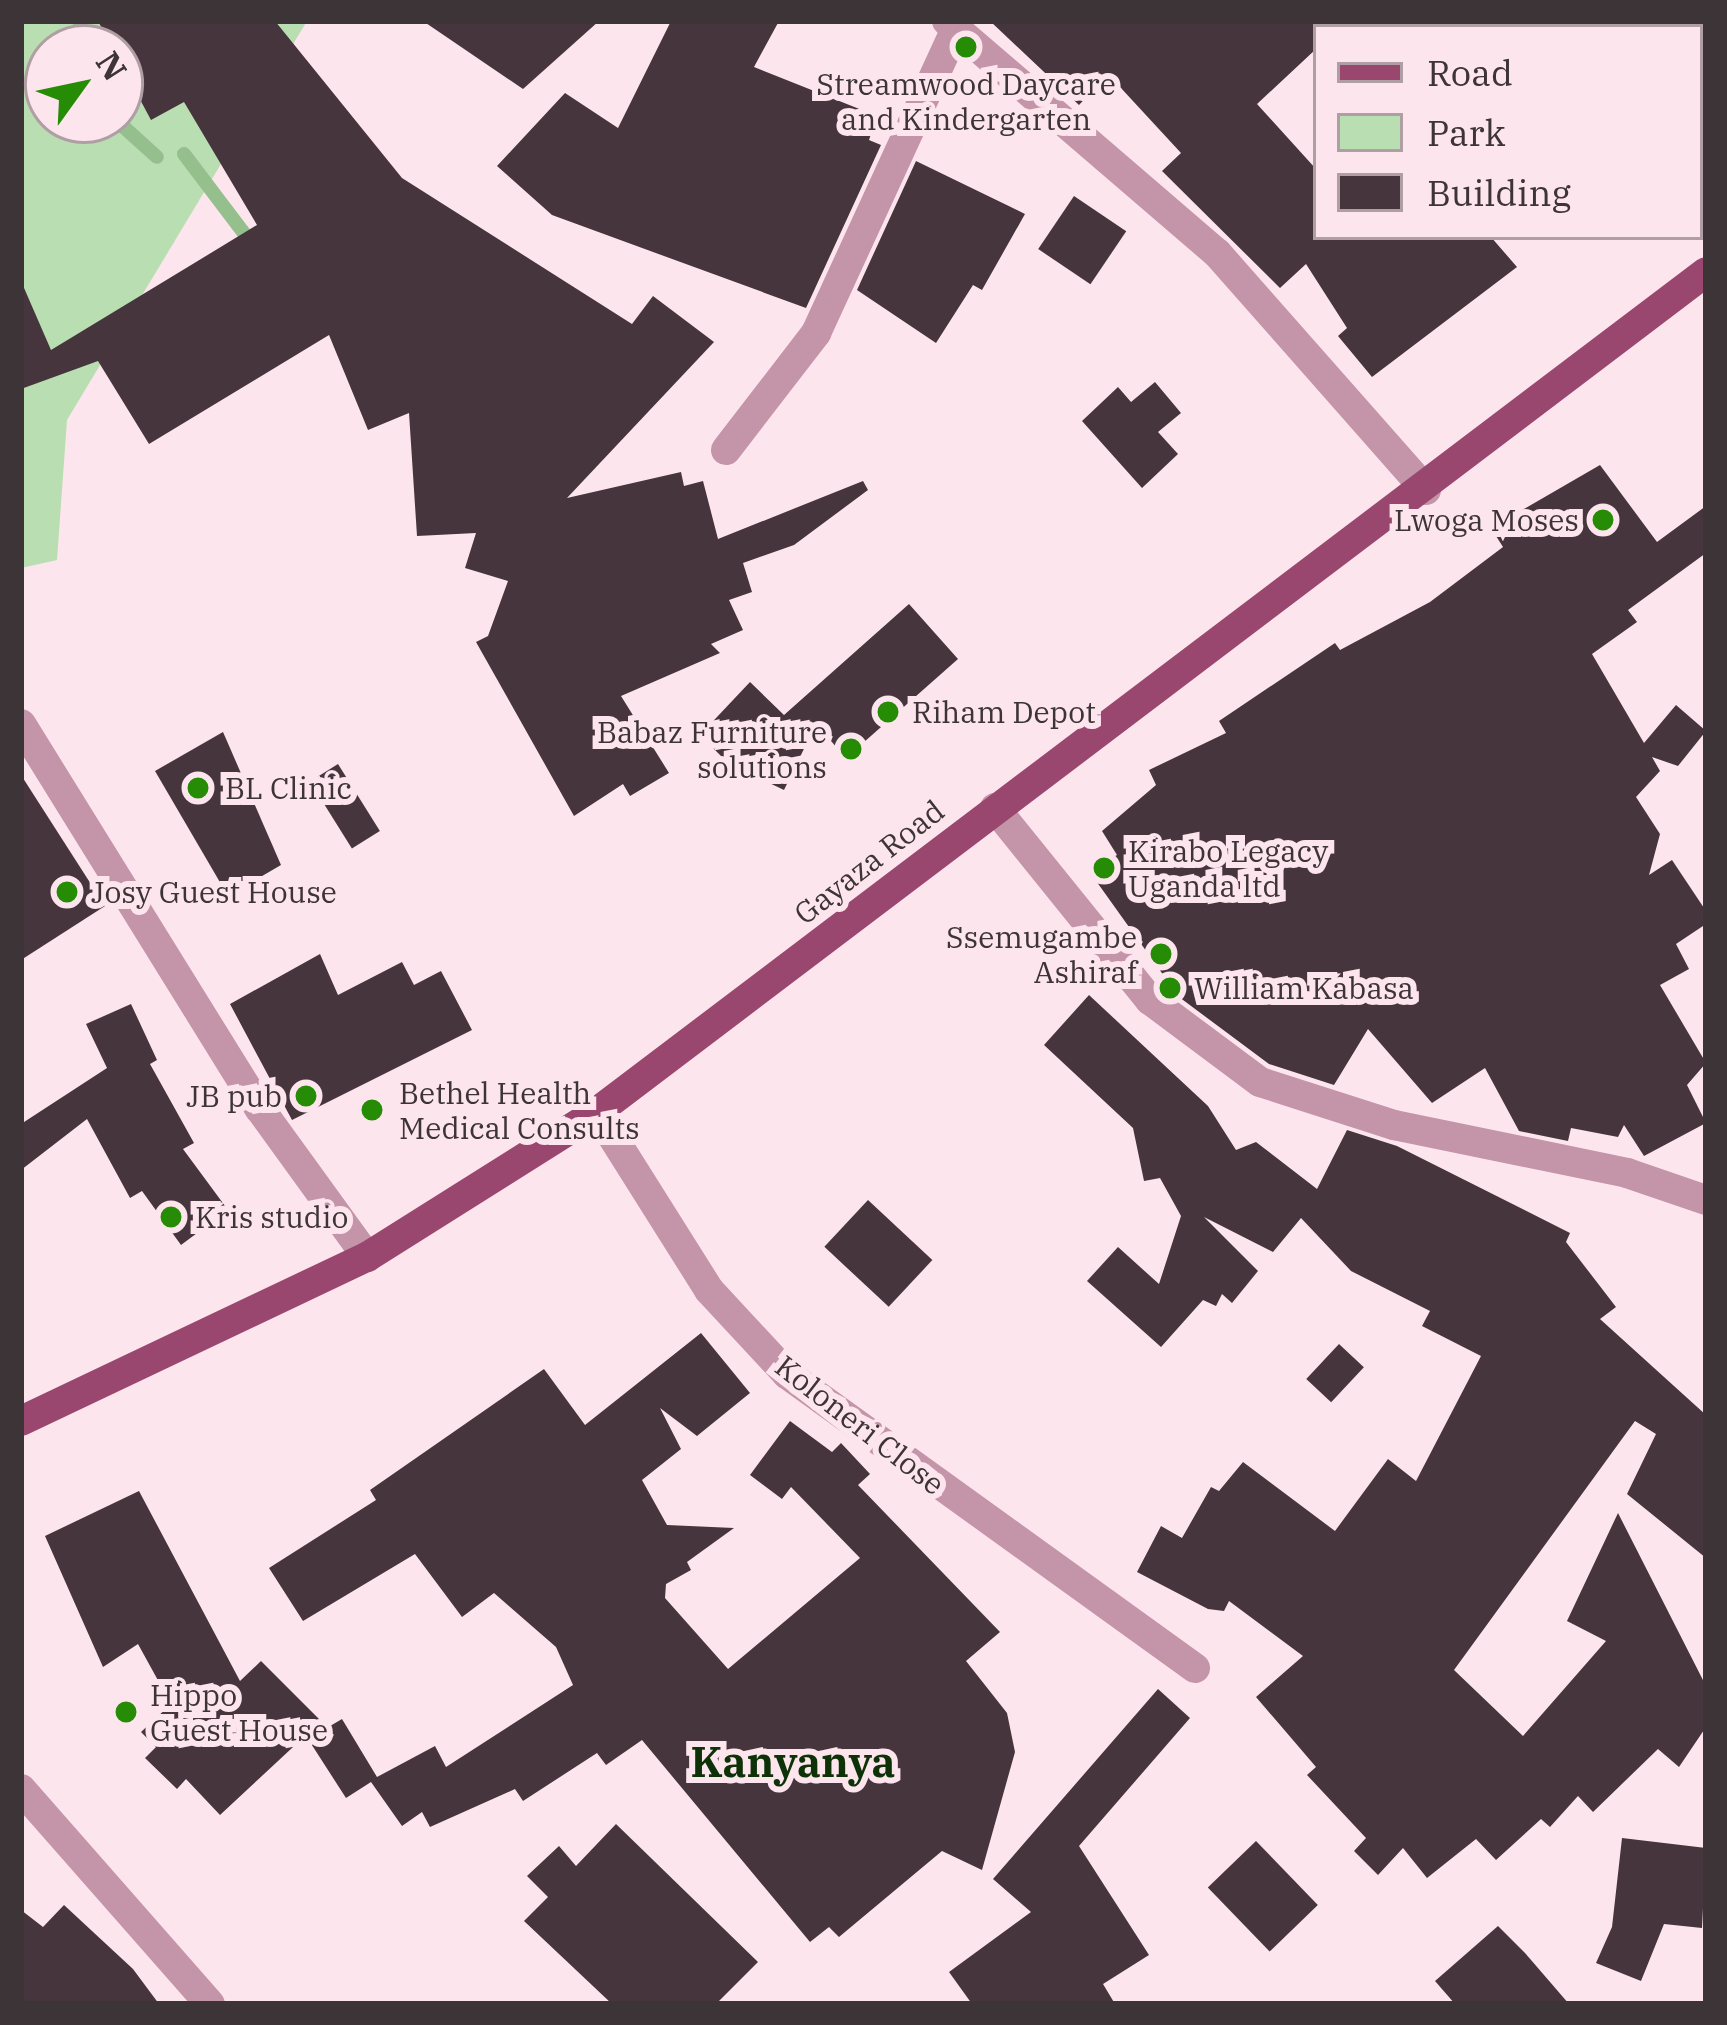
<!DOCTYPE html>
<style>
body{margin:0}
#map{position:relative;width:1727px;height:2025px;overflow:hidden;background:#fde5ee;font-family:"IBM Plex Serif",serif}
div>[style]{position:absolute}
.green>*{inset:0;background:#b8deb1}
.stream>*{height:14px;margin:-7px;padding:0 7px;transform-origin:7px;border-radius:7px;background:#96bf8e}
.building>*{inset:0;background:#47353d;transform-origin:0 0}
.minor>*{height:30px;margin:-15px;padding:0 15px;transform-origin:15px;border-radius:15px;background:#c494a8}
.primary>*{height:30px;margin:-15px;padding:0 15px;transform-origin:15px;border-radius:15px;background:#9a476f}
.dots>*{width:33px;height:33px;translate:-50% -50%;box-sizing:border-box;border:6px solid #fde5ee;border-radius:50%}
span{translate:-50% -50%;white-space:nowrap;text-align:center;line-height:1.15;-webkit-text-stroke:12px #fde5ee;paint-order:stroke}
.poi-label{font-size:30px;color:#3d3437}
.right{translate:-100% -50%;text-align:right}
.left{translate:0 -50%;text-align:left}
.street-label{font-size:30px;color:#3d3437}
.district-label{font-size:42px;color:#0e3207;font-weight:700}
.frame{position:absolute;inset:0;border:24px solid #3d3437;pointer-events:none}
.legend{position:absolute;left:1313px;top:24px;width:390px;height:216px;box-sizing:border-box;background:#fde5ee;border:3px solid #b09ea5;margin:0;padding:15px 21px;list-style:none;font-size:36px;color:#3d3437}
.legend li{display:flex;align-items:center;gap:24px;height:60px}
.legend b{width:60px;border:3px solid #b09ea5}
.north{position:absolute;left:24px;top:24px;width:120px;height:120px;box-sizing:border-box;background:#fde5ee;border:3px solid #b09ea5;border-radius:50%;rotate:57deg;font-size:33px;font-weight:700;line-height:48px;text-align:center;color:#3d3437}
.north::after{content:'';display:block;margin:auto;width:42px;height:54px;background:#268c06;clip-path:polygon(50% 0,100% 100%,50% 72%,0 100%)}
</style>
<div id="map">
<div class="green">
<i style="clip-path:polygon(evenodd,21px 21px,307px 21px,67px 420px,57px 560px,21px 568px,21px 21px,48px 48px,120px 48px,120px 120px,48px 120px,48px 48px)"></i>
</div>
<div class="stream">
<i style="left:79px;top:21px;width:29px;rotate:68deg"></i>
<i style="left:116px;top:120px;width:55px;rotate:42.1deg"></i>
<i style="left:184px;top:154px;width:113px;rotate:52.9deg"></i>
</div>
<div class="building">
<i style="clip-path:polygon(98px 21px,275px 21px,402px 178px,632px 324px,653px 296px,714px 342px,567px 498px,681px 472px,684px 486px,703px 481px,718px 539px,863px 481px,868px 490px,794px 545px,743px 563px,752px 592px,729px 600px,743px 630px,711px 644px,720px 653px,621px 696px,669px 773px,630px 796px,623px 784px,574px 816px,476px 642px,488px 636px,508px 581px,465px 568px,476px 533px,417px 536px,409px 413px,368px 430px,329px 335px,149px 444px,98px 361px,21px 389px,21px 281px,51px 350px,257px 225px,184px 102px,151px 120px)"></i>
<i style="clip-path:polygon(423px 21px,599px 21px,523px 89px)"></i>
<i style="clip-path:polygon(671px 21px,779px 21px,754px 67px,877px 116px,869px 140px,881px 145px,806px 308px,552px 215px,497px 166px,565px 93px,618px 128px)"></i>
<i style="clip-path:polygon(990px 21px,1347px 21px,1316px 27px,1316px 49px,1257px 104px,1316px 169px,1316px 237px,1491px 237px,1517px 267px,1372px 377px,1338px 336px,1347px 328px,1306px 264px,1280px 288px,1162px 171px,1181px 153px,1108px 74px,1079px 105px)"></i>
<i style="clip-path:polygon(916px 161px,1025px 214px,982px 290px,973px 285px,936px 343px,857px 290px)"></i>
<i style="left:1074px;top:196px;width:63px;height:64px;rotate:34deg"></i>
<i style="clip-path:polygon(1155px 382px,1181px 413px,1158px 432px,1178px 454px,1142px 488px,1082px 421px,1118px 387px,1131px 402px)"></i>
<i style="clip-path:polygon(1600px 465px,1657px 542px,1706px 506px,1706px 553px,1628px 610px,1637px 622px,1592px 654px,1644px 743px,1676px 705px,1706px 731px,1678px 766px,1652px 757px,1660px 771px,1636px 797px,1660px 834px,1649px 875px,1672px 860px,1706px 911px,1706px 924px,1676px 944px,1689px 969px,1660px 985px,1706px 1063px,1687px 1085px,1706px 1123px,1644px 1156px,1624px 1125px,1618px 1137px,1571px 1128px,1568px 1141px,1519px 1131px,1485px 1068px,1432px 1103px,1368px 1029px,1334px 1085px,1269px 1064px,1179px 997px,1089px 871px,1117px 855px,1102px 831px,1156px 785px,1149px 770px,1226px 733px,1219px 721px,1335px 643px,1340px 650px,1430px 602px,1503px 547px,1491px 528px)"></i>
<i style="clip-path:polygon(909px 604px,958px 659px,846px 758px,816px 724px,784px 790px,729px 764px,700px 735px,750px 682px,784px 715px)"></i>
<i style="clip-path:polygon(223px 732px,281px 865px,228px 896px,155px 771px)"></i>
<i style="left:338px;top:764px;width:79px;height:33px;rotate:58deg"></i>
<i style="clip-path:polygon(21px 775px,105px 906px,21px 960px)"></i>
<i style="clip-path:polygon(320px 954px,338px 995px,402px 962px,414px 985px,441px 971px,472px 1030px,292px 1120px,230px 1004px)"></i>
<i style="clip-path:polygon(1089px 995px,1208px 1106px,1236px 1150px,1256px 1142px,1317px 1189px,1347px 1130px,1397px 1146px,1570px 1233px,1566px 1242px,1616px 1307px,1600px 1319px,1706px 1415px,1706px 1558px,1627px 1494px,1656px 1434px,1635px 1421px,1454px 1670px,1523px 1736px,1606px 1641px,1567px 1621px,1618px 1513px,1706px 1686px,1706px 1727px,1679px 1767px,1658px 1749px,1593px 1812px,1578px 1796px,1550px 1827px,1541px 1819px,1496px 1860px,1476px 1839px,1427px 1878px,1403px 1848px,1378px 1875px,1354px 1851px,1366px 1838px,1307px 1775px,1316px 1767px,1256px 1697px,1303px 1656px,1229px 1601px,1224px 1611px,1208px 1609px,1137px 1572px,1161px 1526px,1182px 1538px,1211px 1487px,1219px 1491px,1243px 1462px,1335px 1531px,1388px 1459px,1416px 1481px,1481px 1356px,1422px 1326px,1430px 1311px,1351px 1271px,1301px 1218px,1273px 1252px,1204px 1217px,1258px 1271px,1232px 1303px,1222px 1294px,1216px 1306px,1203px 1300px,1161px 1347px,1087px 1281px,1118px 1247px,1159px 1284px,1181px 1216px,1160px 1178px,1144px 1181px,1133px 1128px,1044px 1045px)"></i>
<i style="clip-path:polygon(131px 1004px,157px 1060px,150px 1064px,194px 1143px,183px 1149px,228px 1210px,181px 1245px,142px 1191px,130px 1198px,87px 1119px,21px 1170px,21px 1124px,107px 1068px,86px 1024px)"></i>
<i style="left:868px;top:1200px;width:88px;height:64px;rotate:43deg"></i>
<i style="clip-path:polygon(701px 1333px,750px 1393px,697px 1436px,660px 1408px,681px 1449px,642px 1480px,667px 1525px,734px 1528px,687px 1562px,691px 1570px,666px 1584px,665px 1598px,728px 1669px,860px 1558px,791px 1487px,782px 1499px,750px 1475px,790px 1421px,832px 1452px,841px 1443px,870px 1474px,858px 1485px,1000px 1632px,966px 1661px,1007px 1713px,1015px 1752px,982px 1870px,942px 1851px,839px 1937px,829px 1927px,810px 1942px,642px 1740px,606px 1765px,597px 1753px,523px 1801px,515px 1789px,430px 1827px,422px 1812px,402px 1826px,371px 1782px,346px 1798px,308px 1739px,342px 1719px,377px 1777px,435px 1746px,446px 1767px,573px 1685px,556px 1647px,494px 1593px,462px 1617px,415px 1554px,303px 1621px,269px 1568px,376px 1500px,370px 1490px,544px 1369px,585px 1425px)"></i>
<i style="left:1339px;top:1344px;width:34px;height:48px;rotate:43deg"></i>
<i style="clip-path:polygon(139px 1491px,240px 1681px,261px 1661px,321px 1721px,220px 1815px,186px 1779px,177px 1789px,145px 1758px,156px 1747px,141px 1732px,171px 1704px,138px 1644px,103px 1667px,45px 1536px)"></i>
<i style="clip-path:polygon(1158px 1689px,1190px 1718px,1079px 1846px,1149px 1955px,1103px 1984px,1115px 2004px,972px 2004px,949px 1972px,1031px 1912px,993px 1879px)"></i>
<i style="clip-path:polygon(616px 1824px,758px 1962px,716px 2004px,612px 2004px,524px 1921px,548px 1897px,527px 1876px,559px 1846px,576px 1866px)"></i>
<i style="clip-path:polygon(1622px 1838px,1706px 1848px,1702px 1928px,1664px 1924px,1641px 1981px,1596px 1963px,1612px 1927px)"></i>
<i style="left:1256px;top:1841px;width:89px;height:67px;rotate:46deg"></i>
<i style="clip-path:polygon(64px 1905px,133px 1969px,159px 2004px,21px 2004px,21px 1910px,43px 1927px)"></i>
<i style="clip-path:polygon(1498px 1926px,1525px 1953px,1569px 2004px,1455px 2004px,1435px 1981px)"></i>
</div>
<div class="minor">
<i style="left:947px;top:21px;width:356px;rotate:40.7deg"></i>
<i style="left:1217px;top:253px;width:316px;rotate:48.6deg"></i>
<i style="left:726px;top:450px;width:148px;rotate:-52.4deg"></i>
<i style="left:816px;top:333px;width:336px;rotate:-65.3deg"></i>
<i style="left:21px;top:724px;width:453px;rotate:58.2deg"></i>
<i style="left:260px;top:1109px;width:183px;rotate:54.1deg"></i>
<i style="left:995px;top:808px;width:247px;rotate:51.1deg"></i>
<i style="left:1150px;top:1000px;width:137px;rotate:36.7deg"></i>
<i style="left:1260px;top:1082px;width:141px;rotate:17.8deg"></i>
<i style="left:1394px;top:1125px;width:238px;rotate:11.6deg"></i>
<i style="left:1627px;top:1173px;width:83px;rotate:18.9deg"></i>
<i style="left:597px;top:1112px;width:210px;rotate:57.8deg"></i>
<i style="left:709px;top:1290px;width:115px;rotate:47.1deg"></i>
<i style="left:787px;top:1374px;width:503px;rotate:35.78deg"></i>
<i style="left:21px;top:1789px;width:286px;rotate:48.7deg"></i>
</div>
<div class="primary">
<i style="left:21px;top:1421px;width:383px;rotate:-25.4deg"></i>
<i style="left:367px;top:1257px;width:272px;rotate:-32.2deg"></i>
<i style="left:597px;top:1112px;width:1391px;rotate:-37.14deg"></i>
</div>
<div class="dots">
<i style="left:966px;top:47px;background:#268c06"></i>
<i style="left:1603px;top:520px;background:#268c06"></i>
<i style="left:888px;top:712px;background:#268c06"></i>
<i style="left:851px;top:749px;background:#268c06"></i>
<i style="left:198px;top:788px;background:#268c06"></i>
<i style="left:1104px;top:868px;background:#268c06"></i>
<i style="left:67px;top:892px;background:#268c06"></i>
<i style="left:1161px;top:954px;background:#268c06"></i>
<i style="left:1170px;top:988px;background:#268c06"></i>
<i style="left:306px;top:1096px;background:#268c06"></i>
<i style="left:372px;top:1110px;background:#268c06"></i>
<i style="left:171px;top:1217px;background:#268c06"></i>
<i style="left:126px;top:1712px;background:#268c06"></i>
</div>
<div class="poi-label">
<span style="left:966px;top:101px">Streamwood Daycare<br>and Kindergarten</span>
<span class="right" style="left:1579px;top:520px">Lwoga Moses</span>
<span class="left" style="left:912px;top:712px">Riham Depot</span>
<span class="right" style="left:827px;top:749px">Babaz Furniture<br>solutions</span>
<span class="left" style="left:225px;top:788px">BL Clinic</span>
<span class="left" style="left:1128px;top:868px">Kirabo Legacy<br>Uganda ltd</span>
<span class="left" style="left:91px;top:892px">Josy Guest House</span>
<span class="right" style="left:1137px;top:954px">Ssemugambe<br>Ashiraf</span>
<span class="left" style="left:1194px;top:988px">William Kabasa</span>
<span class="left" style="left:399px;top:1110px">Bethel Health<br>Medical Consults</span>
<span class="right" style="left:282px;top:1096px">JB pub</span>
<span class="left" style="left:195px;top:1217px">Kris studio</span>
<span class="left" style="left:150px;top:1712px">Hippo<br>Guest House</span>
</div>
<div class="street-label">
<span style="left:869px;top:862px;rotate:-38deg">Gayaza Road</span>
<span style="left:860px;top:1425px;rotate:38deg">Koloneri Close</span>
</div>
<div class="district-label">
<span style="left:793px;top:1762px">Kanyanya</span>
</div>
<div class="frame"></div>
<ul class="legend">
<li><b style="height:15px;background:#9a476f"></b>Road</li>
<li><b style="height:33px;background:#b8deb1"></b>Park</li>
<li><b style="height:33px;background:#47353d"></b>Building</li>
</ul>
<div class="north">N</div>
</div>
